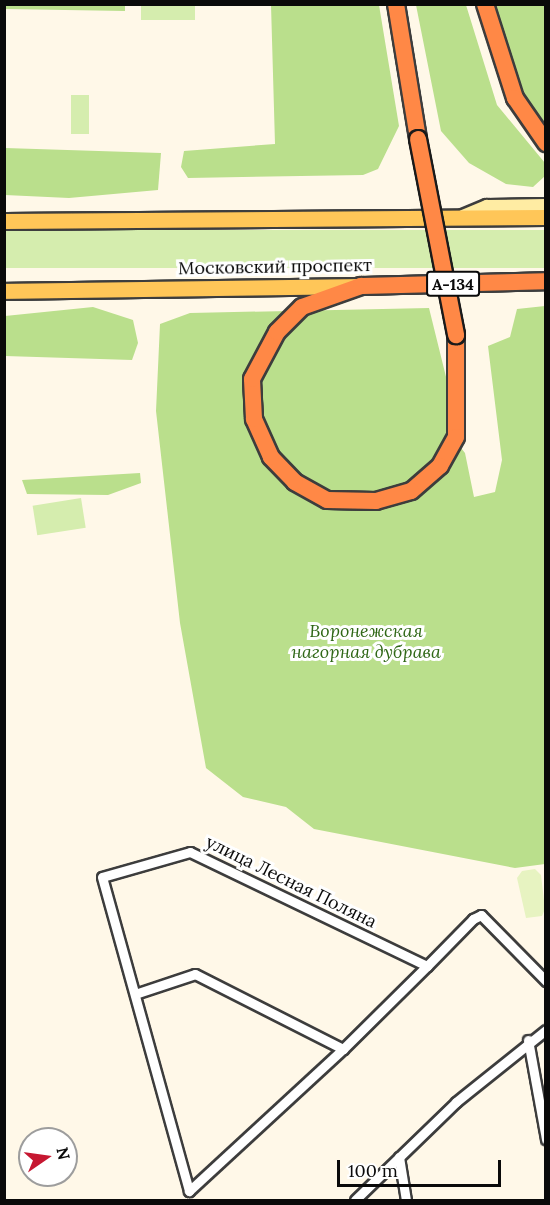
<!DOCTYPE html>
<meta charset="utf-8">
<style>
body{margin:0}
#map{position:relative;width:550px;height:1205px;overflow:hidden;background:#fff8e8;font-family:Lora,serif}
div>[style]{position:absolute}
.green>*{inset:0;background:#d5edae;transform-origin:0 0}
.forest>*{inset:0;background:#badf8c}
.pitch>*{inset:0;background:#e7f3c1}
.roads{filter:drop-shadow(2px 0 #3d3d3d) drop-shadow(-2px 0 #3d3d3d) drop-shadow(0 2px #3d3d3d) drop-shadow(0 -2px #3d3d3d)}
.street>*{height:9px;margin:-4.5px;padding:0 4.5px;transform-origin:4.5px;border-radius:4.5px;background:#fff}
.secondary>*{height:14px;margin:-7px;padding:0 7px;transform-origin:7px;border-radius:7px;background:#ffeca3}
.primary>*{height:15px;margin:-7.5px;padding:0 7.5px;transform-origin:7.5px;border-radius:7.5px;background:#ffc658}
.highway>*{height:16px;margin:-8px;padding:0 8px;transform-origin:8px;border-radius:8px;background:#ff8846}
.bridges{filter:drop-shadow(2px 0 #1b1b1b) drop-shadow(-2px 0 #1b1b1b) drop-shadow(0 2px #1b1b1b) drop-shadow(0 -2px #1b1b1b)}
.highway-bridge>*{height:16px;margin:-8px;padding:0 8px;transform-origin:8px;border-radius:8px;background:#ff8846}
span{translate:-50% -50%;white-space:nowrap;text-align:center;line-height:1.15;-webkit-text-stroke:6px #fff;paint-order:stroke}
.shield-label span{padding:2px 4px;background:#fff;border:2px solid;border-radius:4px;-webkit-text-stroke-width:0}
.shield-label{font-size:16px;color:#0a0a0a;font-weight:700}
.street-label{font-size:18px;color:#0a0a0a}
.park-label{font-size:18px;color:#2f6716;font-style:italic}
.frame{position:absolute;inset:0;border:6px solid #0a0a0a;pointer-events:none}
.north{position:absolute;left:18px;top:1127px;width:60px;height:60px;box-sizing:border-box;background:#fff;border:2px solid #9d9d9d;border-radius:50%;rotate:77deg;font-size:16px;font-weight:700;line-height:24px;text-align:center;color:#0a0a0a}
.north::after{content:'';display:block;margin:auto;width:21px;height:27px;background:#c61731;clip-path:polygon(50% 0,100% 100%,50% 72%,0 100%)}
.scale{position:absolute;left:337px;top:1160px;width:164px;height:27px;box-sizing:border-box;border:3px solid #0a0a0a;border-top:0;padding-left:8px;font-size:18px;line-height:21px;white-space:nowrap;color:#0a0a0a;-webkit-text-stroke:4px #fff;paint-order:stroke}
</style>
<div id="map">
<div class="green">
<i style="left:141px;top:5px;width:54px;height:15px"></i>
<i style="left:71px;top:95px;width:18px;height:39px"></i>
<i style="left:545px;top:230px;width:38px;height:541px;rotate:90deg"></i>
<i style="left:81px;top:498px;width:30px;height:49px;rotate:81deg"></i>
</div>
<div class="forest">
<i style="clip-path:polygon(5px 4px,125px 5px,125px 11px,5px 9px)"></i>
<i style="clip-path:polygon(271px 5px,379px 5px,399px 126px,378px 169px,363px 175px,188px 178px,181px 167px,184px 151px,275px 144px)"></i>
<i style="clip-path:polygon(416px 5px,466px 5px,497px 105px,545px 163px,545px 176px,533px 187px,506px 184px,469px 163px,441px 131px)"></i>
<i style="clip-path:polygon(495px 5px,545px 5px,545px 128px,526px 99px)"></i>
<i style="clip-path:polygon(5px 148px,161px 153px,158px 190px,69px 198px,5px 195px)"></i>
<i style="clip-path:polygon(545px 306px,545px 864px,515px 868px,314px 829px,286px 807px,243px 797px,206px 768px,180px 623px,156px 411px,160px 324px,190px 313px,429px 308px,449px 389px,446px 429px,465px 453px,474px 497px,495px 492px,502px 460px,488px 346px,510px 337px,517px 309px)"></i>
<i style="clip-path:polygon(93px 307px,133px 320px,138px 343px,132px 360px,5px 356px,5px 316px)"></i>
<i style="clip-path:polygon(140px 473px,141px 483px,108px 495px,27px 494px,22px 480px)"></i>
</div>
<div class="pitch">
<i style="clip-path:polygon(535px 869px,541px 875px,545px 909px,542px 916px,526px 918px,517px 878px,522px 871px)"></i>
</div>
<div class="roads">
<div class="street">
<i style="left:427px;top:966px;width:263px;rotate:-154.3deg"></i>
<i style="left:190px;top:852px;width:91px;rotate:164.1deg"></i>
<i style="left:102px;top:877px;width:326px;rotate:74.5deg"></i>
<i style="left:189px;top:1191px;width:209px;rotate:-42.7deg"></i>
<i style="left:343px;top:1049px;width:118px;rotate:-44.7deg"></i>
<i style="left:427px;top:966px;width:66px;rotate:-45.6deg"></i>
<i style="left:473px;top:919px;width:9px;rotate:-27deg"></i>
<i style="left:481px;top:915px;width:93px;rotate:45.4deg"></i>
<i style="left:135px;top:994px;width:63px;rotate:-18.4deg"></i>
<i style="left:195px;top:974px;width:166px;rotate:26.9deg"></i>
<i style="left:528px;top:1040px;width:101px;rotate:79.7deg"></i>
<i style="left:399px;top:1157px;width:44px;rotate:80.8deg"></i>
<i style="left:355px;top:1200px;width:141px;rotate:-44.1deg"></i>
<i style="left:456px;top:1102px;width:115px;rotate:-38.7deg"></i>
</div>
<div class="secondary">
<i style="left:463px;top:217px;width:26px;rotate:-23deg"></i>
<i style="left:487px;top:207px;width:59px;rotate:-1deg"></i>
</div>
<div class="primary">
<i style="left:4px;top:221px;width:542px;rotate:-0.42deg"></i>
<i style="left:4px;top:291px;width:351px;rotate:-0.8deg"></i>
</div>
<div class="highway">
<i style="left:396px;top:4px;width:137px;rotate:80.7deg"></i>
<i style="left:485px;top:4px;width:99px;rotate:72.3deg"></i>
<i style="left:515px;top:98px;width:55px;rotate:55.4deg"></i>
<i style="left:456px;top:335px;width:102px;rotate:90deg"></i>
<i style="left:456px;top:437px;width:33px;rotate:119deg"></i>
<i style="left:440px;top:466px;width:38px;rotate:139deg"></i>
<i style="left:411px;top:491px;width:36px;rotate:164deg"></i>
<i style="left:376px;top:501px;width:49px;rotate:-178.8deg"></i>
<i style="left:327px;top:500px;width:37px;rotate:-151deg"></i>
<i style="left:295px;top:482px;width:35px;rotate:-134deg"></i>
<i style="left:271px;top:457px;width:42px;rotate:-114.1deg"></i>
<i style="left:254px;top:419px;width:40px;rotate:-92.9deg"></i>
<i style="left:252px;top:379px;width:53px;rotate:-62deg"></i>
<i style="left:277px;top:332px;width:35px;rotate:-45deg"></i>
<i style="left:302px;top:307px;width:63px;rotate:-19.6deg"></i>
<i style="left:361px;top:286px;width:185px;rotate:-1.5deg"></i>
</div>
</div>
<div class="bridges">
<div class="highway-bridge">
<i style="left:418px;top:139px;width:200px;rotate:79deg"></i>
</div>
</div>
<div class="shield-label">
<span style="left:453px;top:284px">А-134</span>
</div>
<div class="street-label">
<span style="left:275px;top:267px;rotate:-1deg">Московский проспект</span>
<span style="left:291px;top:882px;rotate:26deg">улица Лесная Поляна</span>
</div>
<div class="park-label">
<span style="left:366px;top:642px">Воронежская<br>нагорная дубрава</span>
</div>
<div class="frame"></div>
<div class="north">N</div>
<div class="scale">100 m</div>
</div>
